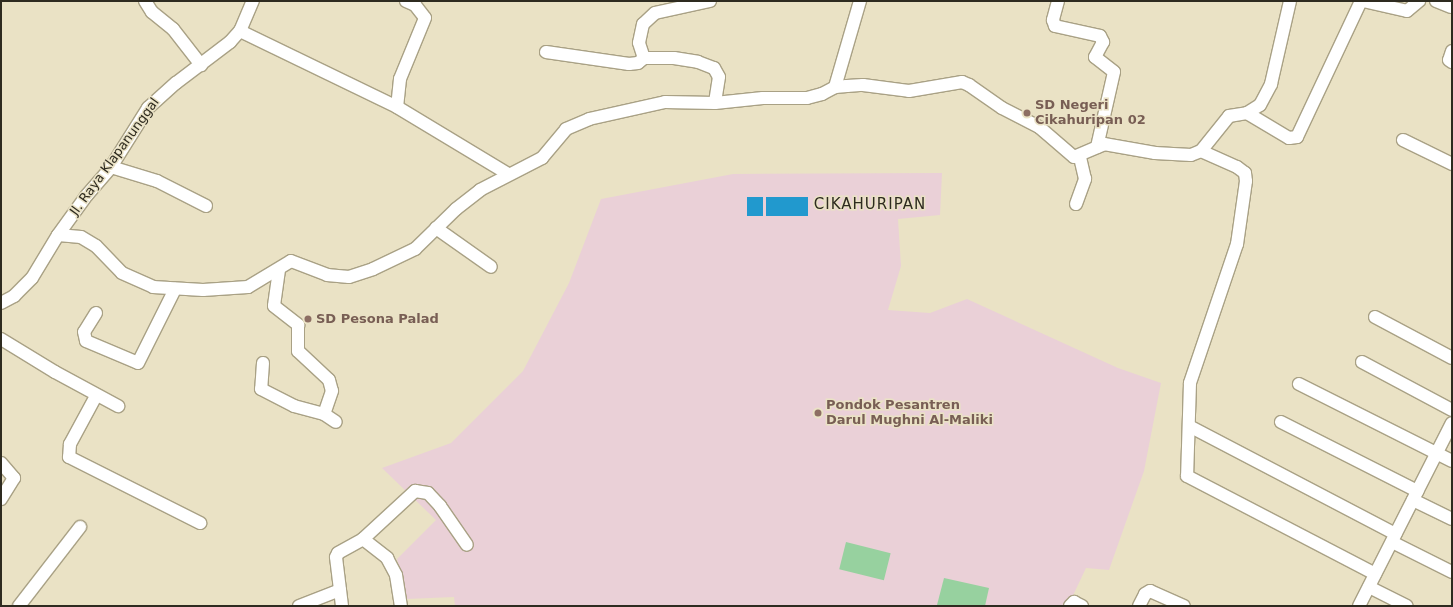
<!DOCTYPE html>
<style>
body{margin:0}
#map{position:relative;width:1453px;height:607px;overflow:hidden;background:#eae2c5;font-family:"DejaVu Sans",sans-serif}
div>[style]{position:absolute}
.education>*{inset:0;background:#ead0d7}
.green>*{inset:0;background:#97d19f;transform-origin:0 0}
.water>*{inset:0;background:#2199ce;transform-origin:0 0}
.roads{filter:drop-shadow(1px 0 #a9a185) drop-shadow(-1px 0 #a9a185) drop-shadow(0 1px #a9a185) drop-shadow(0 -1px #a9a185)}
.minor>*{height:12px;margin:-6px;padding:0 6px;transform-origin:6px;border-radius:6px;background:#fff}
.dots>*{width:11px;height:11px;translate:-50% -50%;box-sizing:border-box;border:2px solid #eae2c5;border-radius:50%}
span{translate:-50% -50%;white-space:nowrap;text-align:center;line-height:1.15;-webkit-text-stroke:3px #eae2c5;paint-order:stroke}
.education-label{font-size:13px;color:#785e54;font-weight:700}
.left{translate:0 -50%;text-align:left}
.street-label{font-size:13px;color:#2e2b20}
.quarter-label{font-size:15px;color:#2e2b20;letter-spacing:1px}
.frame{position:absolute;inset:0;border:2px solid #2e2b20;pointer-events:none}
</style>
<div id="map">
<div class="education">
<i style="clip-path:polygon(942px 173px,940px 215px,898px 219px,901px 266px,888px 310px,930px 313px,967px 299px,1118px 368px,1161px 383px,1144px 471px,1109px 570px,1086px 568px,1068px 606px,455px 606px,454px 597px,407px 599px,397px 559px,436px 520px,382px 468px,451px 443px,523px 371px,569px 283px,601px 199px,733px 174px)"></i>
</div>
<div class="green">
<i style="left:846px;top:542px;width:46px;height:28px;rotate:14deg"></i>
<i style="clip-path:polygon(944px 578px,989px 588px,985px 606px,937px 605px)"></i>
</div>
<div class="water">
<i style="left:747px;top:197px;width:16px;height:19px"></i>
<i style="left:766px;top:197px;width:42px;height:19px"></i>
</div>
<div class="roads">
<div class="minor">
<i style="left:145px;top:1px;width:13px;rotate:58deg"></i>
<i style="left:152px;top:12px;width:27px;rotate:39deg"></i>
<i style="left:173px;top:29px;width:46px;rotate:52.1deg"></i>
<i style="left:406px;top:1px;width:10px;rotate:24deg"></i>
<i style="left:415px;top:5px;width:16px;rotate:52deg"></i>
<i style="left:425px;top:18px;width:66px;rotate:112.3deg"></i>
<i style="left:400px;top:79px;width:28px;rotate:96deg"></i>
<i style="left:397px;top:107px;width:130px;rotate:31.1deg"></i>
<i style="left:710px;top:1px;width:56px;rotate:167.7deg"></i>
<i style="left:655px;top:13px;width:16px;rotate:137deg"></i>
<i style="left:643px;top:24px;width:19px;rotate:102deg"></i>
<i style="left:639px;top:43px;width:16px;rotate:72deg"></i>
<i style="left:644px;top:58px;width:30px"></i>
<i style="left:674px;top:58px;width:24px;rotate:9deg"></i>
<i style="left:698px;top:62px;width:17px;rotate:21deg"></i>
<i style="left:714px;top:68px;width:10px;rotate:61deg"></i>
<i style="left:719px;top:77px;width:26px;rotate:99deg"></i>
<i style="left:1058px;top:1px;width:20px;rotate:105deg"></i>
<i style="left:1053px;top:20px;width:6px;rotate:72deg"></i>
<i style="left:1055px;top:26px;width:46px;rotate:12.5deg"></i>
<i style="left:1100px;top:36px;width:7px;rotate:63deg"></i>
<i style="left:1103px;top:42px;width:17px;rotate:118deg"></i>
<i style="left:1095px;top:57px;width:24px;rotate:38deg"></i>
<i style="left:1114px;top:72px;width:77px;rotate:102.8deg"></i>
<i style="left:1363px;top:1px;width:45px;rotate:12.8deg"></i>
<i style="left:1407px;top:11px;width:16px;rotate:-40deg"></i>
<i style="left:1436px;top:1px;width:16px;rotate:22deg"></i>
<i style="left:240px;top:31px;width:174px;rotate:25.8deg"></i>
<i style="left:1452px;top:51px;width:9px;rotate:108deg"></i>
<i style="left:1449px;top:60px;width:4px;rotate:34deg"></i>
<i style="left:546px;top:52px;width:84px;rotate:8.2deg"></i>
<i style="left:629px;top:64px;width:9px;rotate:-6deg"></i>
<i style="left:638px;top:63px;width:8px;rotate:-40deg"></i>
<i style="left:835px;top:87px;width:90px;rotate:-73.8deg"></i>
<i style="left:1247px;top:113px;width:49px;rotate:30.8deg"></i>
<i style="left:1289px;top:138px;width:8px;rotate:-7deg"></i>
<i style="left:1297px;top:137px;width:150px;rotate:-64.8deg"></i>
<i style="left:1403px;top:140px;width:55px;rotate:26.1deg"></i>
<i style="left:1201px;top:151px;width:39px;rotate:24deg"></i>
<i style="left:1237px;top:167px;width:10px;rotate:37deg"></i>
<i style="left:1245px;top:173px;width:8px;rotate:83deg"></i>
<i style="left:1246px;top:181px;width:64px;rotate:98.1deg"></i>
<i style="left:1237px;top:244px;width:147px;rotate:108.7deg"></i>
<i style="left:1190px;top:383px;width:93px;rotate:91.8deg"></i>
<i style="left:1187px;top:476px;width:212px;rotate:27.5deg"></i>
<i style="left:111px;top:167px;width:48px;rotate:16.9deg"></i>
<i style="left:157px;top:181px;width:55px;rotate:27deg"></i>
<i style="left:1076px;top:204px;width:27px;rotate:-70deg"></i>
<i style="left:1085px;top:179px;width:23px;rotate:-103deg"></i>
<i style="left:436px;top:228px;width:67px;rotate:35.3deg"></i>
<i style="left:58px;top:235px;width:23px;rotate:5deg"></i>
<i style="left:81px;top:237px;width:17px;rotate:31deg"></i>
<i style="left:96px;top:246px;width:37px;rotate:46deg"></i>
<i style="left:122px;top:273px;width:34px;rotate:24deg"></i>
<i style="left:153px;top:287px;width:50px;rotate:3.4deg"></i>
<i style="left:203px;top:290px;width:45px;rotate:-3.8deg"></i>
<i style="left:248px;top:287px;width:50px;rotate:-31.2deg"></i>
<i style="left:291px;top:261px;width:39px;rotate:21deg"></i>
<i style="left:327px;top:275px;width:22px;rotate:5deg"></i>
<i style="left:349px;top:277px;width:25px;rotate:-18deg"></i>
<i style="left:373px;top:269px;width:47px;rotate:-25.5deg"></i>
<i style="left:415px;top:249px;width:57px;rotate:-44.3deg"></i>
<i style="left:456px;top:209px;width:31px;rotate:-38deg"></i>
<i style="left:480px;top:190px;width:70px;rotate:-27.3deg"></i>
<i style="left:542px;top:158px;width:38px;rotate:-50deg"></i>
<i style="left:566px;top:129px;width:25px;rotate:-23deg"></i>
<i style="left:589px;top:119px;width:78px;rotate:-12.6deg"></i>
<i style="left:665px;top:102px;width:50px;rotate:1.1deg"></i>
<i style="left:715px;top:103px;width:48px;rotate:-5.9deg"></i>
<i style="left:763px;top:98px;width:44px"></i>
<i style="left:807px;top:98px;width:16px;rotate:-15deg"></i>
<i style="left:822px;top:94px;width:15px;rotate:-28deg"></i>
<i style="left:835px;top:87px;width:12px;rotate:-5deg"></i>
<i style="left:847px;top:86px;width:16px;rotate:-4deg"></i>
<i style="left:863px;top:85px;width:46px;rotate:7.4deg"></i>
<i style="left:909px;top:91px;width:54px;rotate:-9.6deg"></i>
<i style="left:962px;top:82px;width:8px;rotate:23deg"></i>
<i style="left:969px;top:85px;width:40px;rotate:34.9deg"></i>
<i style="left:1002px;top:108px;width:42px;rotate:27.2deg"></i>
<i style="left:1039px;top:127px;width:46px;rotate:40.6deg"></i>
<i style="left:1074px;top:157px;width:33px;rotate:-23deg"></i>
<i style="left:1104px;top:144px;width:52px;rotate:10deg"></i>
<i style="left:1155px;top:153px;width:36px;rotate:3deg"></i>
<i style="left:1191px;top:155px;width:11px;rotate:-22deg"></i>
<i style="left:1201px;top:151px;width:45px;rotate:-51.3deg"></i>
<i style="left:1229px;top:116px;width:18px;rotate:-9deg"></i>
<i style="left:1247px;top:113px;width:15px;rotate:-32deg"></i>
<i style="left:1260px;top:105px;width:24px;rotate:-62deg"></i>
<i style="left:1271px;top:84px;width:85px;rotate:-77.1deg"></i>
<i style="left:279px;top:270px;width:36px;rotate:98deg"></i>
<i style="left:274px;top:306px;width:31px;rotate:38deg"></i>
<i style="left:298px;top:325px;width:26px;rotate:90deg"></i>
<i style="left:298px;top:351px;width:42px;rotate:43.1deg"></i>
<i style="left:329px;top:380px;width:11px;rotate:75deg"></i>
<i style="left:332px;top:391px;width:24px;rotate:109deg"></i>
<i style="left:324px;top:414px;width:14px;rotate:34deg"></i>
<i style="left:1px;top:303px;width:15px;rotate:-28deg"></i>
<i style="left:14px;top:296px;width:25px;rotate:-45deg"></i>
<i style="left:32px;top:278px;width:50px;rotate:-58.8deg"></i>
<i style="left:58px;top:235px;width:49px;rotate:-54.1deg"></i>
<i style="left:87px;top:195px;width:37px;rotate:-49deg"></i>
<i style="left:111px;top:167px;width:70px;rotate:-57.9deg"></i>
<i style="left:148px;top:108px;width:38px;rotate:-42deg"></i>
<i style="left:176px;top:83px;width:68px;rotate:-37.2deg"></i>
<i style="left:230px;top:42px;width:15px;rotate:-48deg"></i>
<i style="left:240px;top:31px;width:33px;rotate:-67deg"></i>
<i style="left:96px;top:313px;width:22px;rotate:122deg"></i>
<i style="left:84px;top:332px;width:9px;rotate:77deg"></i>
<i style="left:86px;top:341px;width:56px;rotate:22.9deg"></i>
<i style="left:138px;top:363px;width:83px;rotate:-63.4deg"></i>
<i style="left:1375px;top:317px;width:87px;rotate:28deg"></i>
<i style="left:1px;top:339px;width:63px;rotate:31.4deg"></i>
<i style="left:55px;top:372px;width:72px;rotate:28.4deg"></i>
<i style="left:1362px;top:362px;width:102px;rotate:28.1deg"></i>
<i style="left:263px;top:363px;width:26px;rotate:94deg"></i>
<i style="left:261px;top:389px;width:37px;rotate:27deg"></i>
<i style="left:294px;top:406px;width:31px;rotate:15deg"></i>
<i style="left:1299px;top:384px;width:171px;rotate:26.7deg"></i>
<i style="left:96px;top:396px;width:55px;rotate:118.4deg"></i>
<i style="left:70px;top:444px;width:13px;rotate:94deg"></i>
<i style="left:69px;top:457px;width:147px;rotate:26.7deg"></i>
<i style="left:1281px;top:422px;width:153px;rotate:26.9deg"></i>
<i style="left:1189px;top:426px;width:233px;rotate:27.6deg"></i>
<i style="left:1px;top:463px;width:20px;rotate:49deg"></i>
<i style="left:14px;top:478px;width:25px;rotate:122deg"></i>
<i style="left:1413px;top:500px;width:43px;rotate:26deg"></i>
<i style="left:363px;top:539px;width:31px;rotate:38deg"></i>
<i style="left:387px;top:558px;width:19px;rotate:62deg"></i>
<i style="left:396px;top:575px;width:31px;rotate:81deg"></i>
<i style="left:1392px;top:542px;width:67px;rotate:26.6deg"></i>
<i style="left:1369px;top:587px;width:42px;rotate:26.6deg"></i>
<i style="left:19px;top:606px;width:100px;rotate:-52.3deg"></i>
<i style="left:299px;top:606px;width:44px;rotate:-21.3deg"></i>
<i style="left:342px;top:606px;width:49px;rotate:-97deg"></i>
<i style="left:336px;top:557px;width:4px;rotate:-63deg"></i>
<i style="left:338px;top:553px;width:29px;rotate:-29deg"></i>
<i style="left:363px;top:539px;width:71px;rotate:-42.7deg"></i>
<i style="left:415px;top:491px;width:13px;rotate:9deg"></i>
<i style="left:428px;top:493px;width:18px;rotate:47deg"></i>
<i style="left:440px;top:506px;width:47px;rotate:55.3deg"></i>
<i style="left:1070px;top:606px;width:6px;rotate:-45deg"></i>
<i style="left:1074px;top:602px;width:9px;rotate:27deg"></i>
<i style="left:1139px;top:606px;width:13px;rotate:-63deg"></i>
<i style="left:1145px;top:594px;width:6px;rotate:-31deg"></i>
<i style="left:1150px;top:591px;width:37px;rotate:24deg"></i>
<i style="left:1359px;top:606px;width:205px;rotate:-63.1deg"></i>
</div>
</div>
<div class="dots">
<i style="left:1027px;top:113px;background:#8d6e63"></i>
<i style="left:308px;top:319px;background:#8d6e63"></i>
<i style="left:818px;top:413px;background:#8d6e63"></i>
</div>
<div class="education-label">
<span class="left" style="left:1035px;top:113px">SD Negeri<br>Cikahuripan 02</span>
<span class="left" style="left:316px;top:319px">SD Pesona Palad</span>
<span class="left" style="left:826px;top:413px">Pondok Pesantren<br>Darul Mughni Al-Maliki</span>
</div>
<div class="street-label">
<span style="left:115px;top:157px;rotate:-54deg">Jl. Raya Klapanunggal</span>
</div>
<div class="quarter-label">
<span style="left:870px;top:205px">CIKAHURIPAN</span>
</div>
<div class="frame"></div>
</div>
